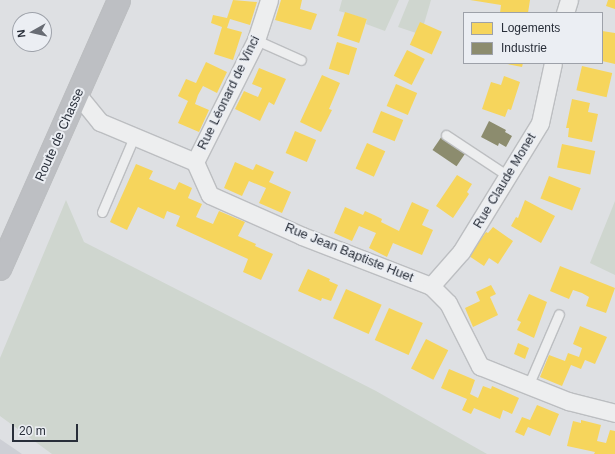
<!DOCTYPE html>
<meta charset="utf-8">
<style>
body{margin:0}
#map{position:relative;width:615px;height:454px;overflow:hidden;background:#dee0e3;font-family:Helvetica,sans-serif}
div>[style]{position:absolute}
.built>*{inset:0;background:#cdcfd5}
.green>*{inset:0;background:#cfd6cf}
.homes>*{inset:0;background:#f6d55c;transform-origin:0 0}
.industry>*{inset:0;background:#8c8c6e;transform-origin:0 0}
.roads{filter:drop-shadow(1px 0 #bcbec1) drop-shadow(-1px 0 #bcbec1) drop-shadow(0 1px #bcbec1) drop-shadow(0 -1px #bcbec1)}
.service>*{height:9px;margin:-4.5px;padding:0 4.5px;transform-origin:4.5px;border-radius:4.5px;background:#edeeef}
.minor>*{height:17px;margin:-8.5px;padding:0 8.5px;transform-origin:8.5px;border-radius:8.5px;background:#edeeef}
.secondary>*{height:22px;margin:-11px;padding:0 11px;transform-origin:11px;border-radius:11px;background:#bdbfc3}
span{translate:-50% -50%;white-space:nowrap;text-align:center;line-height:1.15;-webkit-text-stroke:4px #ebeef3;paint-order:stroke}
.street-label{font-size:13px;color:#282e39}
.legend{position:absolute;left:463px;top:12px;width:140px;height:52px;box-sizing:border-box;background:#ebeef3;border:1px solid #9da1a9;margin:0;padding:5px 7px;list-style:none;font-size:12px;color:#282e39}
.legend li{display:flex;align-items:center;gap:8px;height:20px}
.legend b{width:20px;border:1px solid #9da1a9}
.north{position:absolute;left:12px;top:12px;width:40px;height:40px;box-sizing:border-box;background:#ebeef3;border:1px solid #9da1a9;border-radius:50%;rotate:262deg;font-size:11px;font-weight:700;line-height:16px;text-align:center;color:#282e39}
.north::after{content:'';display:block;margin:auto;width:14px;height:18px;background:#686c74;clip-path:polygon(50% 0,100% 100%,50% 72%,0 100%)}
.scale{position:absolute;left:12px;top:424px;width:66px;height:18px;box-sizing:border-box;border:2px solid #282e39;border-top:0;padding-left:5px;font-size:12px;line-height:14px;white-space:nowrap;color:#282e39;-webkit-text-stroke:3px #ebeef3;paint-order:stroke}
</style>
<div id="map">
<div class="built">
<i style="clip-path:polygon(0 439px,22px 454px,0 454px)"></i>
</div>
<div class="green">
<i style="clip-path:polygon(342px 0,399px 0,385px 31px,366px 24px,367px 19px,339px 11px)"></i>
<i style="clip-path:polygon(409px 0,431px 0,424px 24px,416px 33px,398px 27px)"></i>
<i style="clip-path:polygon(66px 200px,84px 242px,376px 391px,487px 454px,52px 454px,0 416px,0 358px)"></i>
<i style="clip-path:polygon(615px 201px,615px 275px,590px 263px)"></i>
</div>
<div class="homes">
<i style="clip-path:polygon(233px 0,257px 2px,250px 25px,230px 19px,227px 28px,242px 32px,233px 60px,214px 54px,222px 27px,211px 23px,213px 15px,227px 18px)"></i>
<i style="clip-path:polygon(281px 0,302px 0,300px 9px,317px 14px,311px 30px,275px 20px)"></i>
<i style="clip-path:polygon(470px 0,530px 0,528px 13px,500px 13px,501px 5px)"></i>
<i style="clip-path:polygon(608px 0,615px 0,615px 9px,606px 6px)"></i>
<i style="left:345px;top:12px;width:23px;height:25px;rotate:18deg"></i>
<i style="left:420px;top:22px;width:24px;height:25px;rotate:24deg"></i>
<i style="clip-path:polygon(602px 31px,615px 33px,615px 64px,602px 61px)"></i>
<i style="left:337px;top:42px;width:21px;height:28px;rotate:17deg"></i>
<i style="left:407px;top:50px;width:20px;height:29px;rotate:27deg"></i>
<i style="clip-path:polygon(206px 62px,227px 72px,217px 93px,203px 86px,198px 95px,195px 104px,209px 110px,199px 132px,178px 123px,188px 101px,178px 96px,186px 79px,196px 83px)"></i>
<i style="clip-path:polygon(502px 63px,523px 63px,522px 67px)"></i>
<i style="left:582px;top:66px;width:31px;height:25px;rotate:13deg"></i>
<i style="clip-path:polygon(259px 68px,286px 79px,274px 105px,269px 102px,260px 121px,235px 109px,244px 91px,258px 97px,262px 88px,252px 84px)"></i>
<i style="clip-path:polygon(322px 75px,340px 83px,329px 109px,332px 110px,321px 132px,300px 122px)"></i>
<i style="clip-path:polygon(504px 76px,520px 82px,511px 110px,508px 109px,505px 117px,482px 109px,491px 82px,501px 85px)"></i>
<i style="left:396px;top:84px;width:23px;height:24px;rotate:23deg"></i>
<i style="clip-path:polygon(572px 99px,590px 103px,588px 112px,598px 114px,592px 142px,568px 137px,569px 128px,566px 128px)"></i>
<i style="left:381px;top:111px;width:24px;height:23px;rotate:22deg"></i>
<i style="left:295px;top:131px;width:23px;height:24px;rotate:23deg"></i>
<i style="left:367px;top:143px;width:20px;height:28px;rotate:24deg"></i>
<i style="left:562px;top:144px;width:34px;height:24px;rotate:12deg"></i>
<i style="clip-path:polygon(235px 162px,253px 170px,256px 164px,274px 172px,269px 182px,291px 192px,282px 213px,259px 203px,266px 188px,249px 181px,242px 196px,224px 188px)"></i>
<i style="clip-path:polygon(136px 164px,153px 171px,149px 179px,175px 190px,179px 182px,192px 188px,188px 198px,202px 204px,196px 217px,213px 224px,219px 211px,245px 222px,238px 236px,256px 244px,255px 246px,273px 254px,261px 280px,243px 272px,248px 259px,176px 226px,180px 216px,167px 211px,164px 219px,138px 207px,127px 230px,110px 222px)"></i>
<i style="clip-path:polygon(457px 175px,472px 184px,467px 192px,469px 194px,453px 218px,436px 206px)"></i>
<i style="left:549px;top:176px;width:34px;height:24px;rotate:21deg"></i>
<i style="clip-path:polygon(525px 200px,555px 216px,541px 243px,511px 226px,516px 217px,518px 218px)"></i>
<i style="clip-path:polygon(412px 202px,429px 210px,422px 225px,433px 230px,422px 255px,393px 243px,387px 257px,369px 248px,376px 233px,359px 226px,352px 241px,334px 233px,345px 207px,363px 215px,365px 211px,374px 215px,382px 219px,381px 222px,399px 231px)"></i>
<i style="clip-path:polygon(493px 227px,513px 241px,498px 264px,489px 258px,484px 266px,469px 256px,486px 232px,488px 233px)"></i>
<i style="clip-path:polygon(560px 266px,615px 288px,606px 313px,586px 306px,589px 297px,582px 293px,573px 290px,569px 299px,550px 291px)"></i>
<i style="clip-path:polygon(308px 269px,330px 279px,329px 281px,338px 285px,331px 301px,322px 298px,321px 301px,298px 291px)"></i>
<i style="clip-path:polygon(491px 285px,496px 294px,490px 297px,498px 315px,473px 327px,465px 308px,480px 301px,476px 292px)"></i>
<i style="left:346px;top:289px;width:39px;height:32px;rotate:24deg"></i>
<i style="clip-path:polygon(529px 294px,547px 302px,534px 338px,517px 330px,521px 322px,517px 320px)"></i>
<i style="left:389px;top:308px;width:37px;height:35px;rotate:24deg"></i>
<i style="clip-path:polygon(580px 326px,607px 337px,595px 364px,585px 360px,581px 369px,571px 365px,562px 386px,540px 377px,549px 355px,565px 361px,568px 353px,579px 357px,582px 348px,573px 344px)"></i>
<i style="left:426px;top:339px;width:25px;height:33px;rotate:27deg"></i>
<i style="clip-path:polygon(518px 343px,529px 348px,525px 359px,514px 354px)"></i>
<i style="clip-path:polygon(449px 369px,475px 380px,470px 394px,478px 398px,483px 386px,491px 389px,492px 386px,519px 398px,512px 414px,503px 410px,500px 419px,474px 408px,471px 414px,462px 410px,467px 399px,441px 388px)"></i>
<i style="clip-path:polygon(537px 405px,559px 414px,550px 436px,528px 427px,524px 436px,515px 432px,522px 417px,530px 420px)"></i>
<i style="clip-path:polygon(581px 420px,601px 425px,597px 441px,606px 443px,610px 430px,615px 431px,615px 454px,594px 454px,595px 452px,567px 446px,573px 421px,581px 423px)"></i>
</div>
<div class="industry">
<i style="clip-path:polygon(489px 121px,506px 130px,505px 132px,512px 136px,506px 147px,499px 143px,498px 146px,481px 137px)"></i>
<i style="left:442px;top:136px;width:29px;height:17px;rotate:34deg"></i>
</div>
<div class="roads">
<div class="service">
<i style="left:256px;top:40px;width:49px;rotate:24deg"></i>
<i style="left:446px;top:135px;width:74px;rotate:33.5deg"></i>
<i style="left:102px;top:212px;width:82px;rotate:-66.9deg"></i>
<i style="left:528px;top:386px;width:78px;rotate:-66.7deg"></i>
</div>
<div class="minor">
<i style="left:565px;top:13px;width:14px;rotate:-73deg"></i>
<i style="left:78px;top:95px;width:35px;rotate:51deg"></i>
<i style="left:100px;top:122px;width:103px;rotate:22.8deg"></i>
<i style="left:195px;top:162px;width:36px;rotate:66deg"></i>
<i style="left:210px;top:195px;width:101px;rotate:24deg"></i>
<i style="left:302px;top:236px;width:138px;rotate:21.2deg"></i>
<i style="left:431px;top:286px;width:24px;rotate:45deg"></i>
<i style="left:448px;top:303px;width:71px;rotate:63.1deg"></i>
<i style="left:480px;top:366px;width:95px;rotate:21.7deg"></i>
<i style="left:568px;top:401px;width:49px;rotate:14.3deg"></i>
<i style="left:195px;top:162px;width:136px;rotate:-63.4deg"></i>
<i style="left:256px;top:40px;width:42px;rotate:-72deg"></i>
<i style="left:431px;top:286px;width:45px;rotate:-48.6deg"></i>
<i style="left:461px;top:252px;width:151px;rotate:-58.5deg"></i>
<i style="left:540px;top:123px;width:61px;rotate:-77.8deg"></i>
</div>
<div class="secondary">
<i style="left:0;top:269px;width:294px;rotate:-66.1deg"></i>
</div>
</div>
<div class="street-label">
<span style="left:229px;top:93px;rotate:-64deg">Rue Léonard de Vinci</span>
<span style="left:60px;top:135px;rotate:-66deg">Route de Chasse</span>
<span style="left:505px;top:181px;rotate:-59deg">Rue Claude Monet</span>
<span style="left:349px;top:253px;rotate:22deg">Rue Jean Baptiste Huet</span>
</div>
<ul class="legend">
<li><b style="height:11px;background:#f6d55c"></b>Logements</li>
<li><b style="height:11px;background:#8c8c6e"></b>Industrie</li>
</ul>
<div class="north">N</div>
<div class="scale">20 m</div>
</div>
